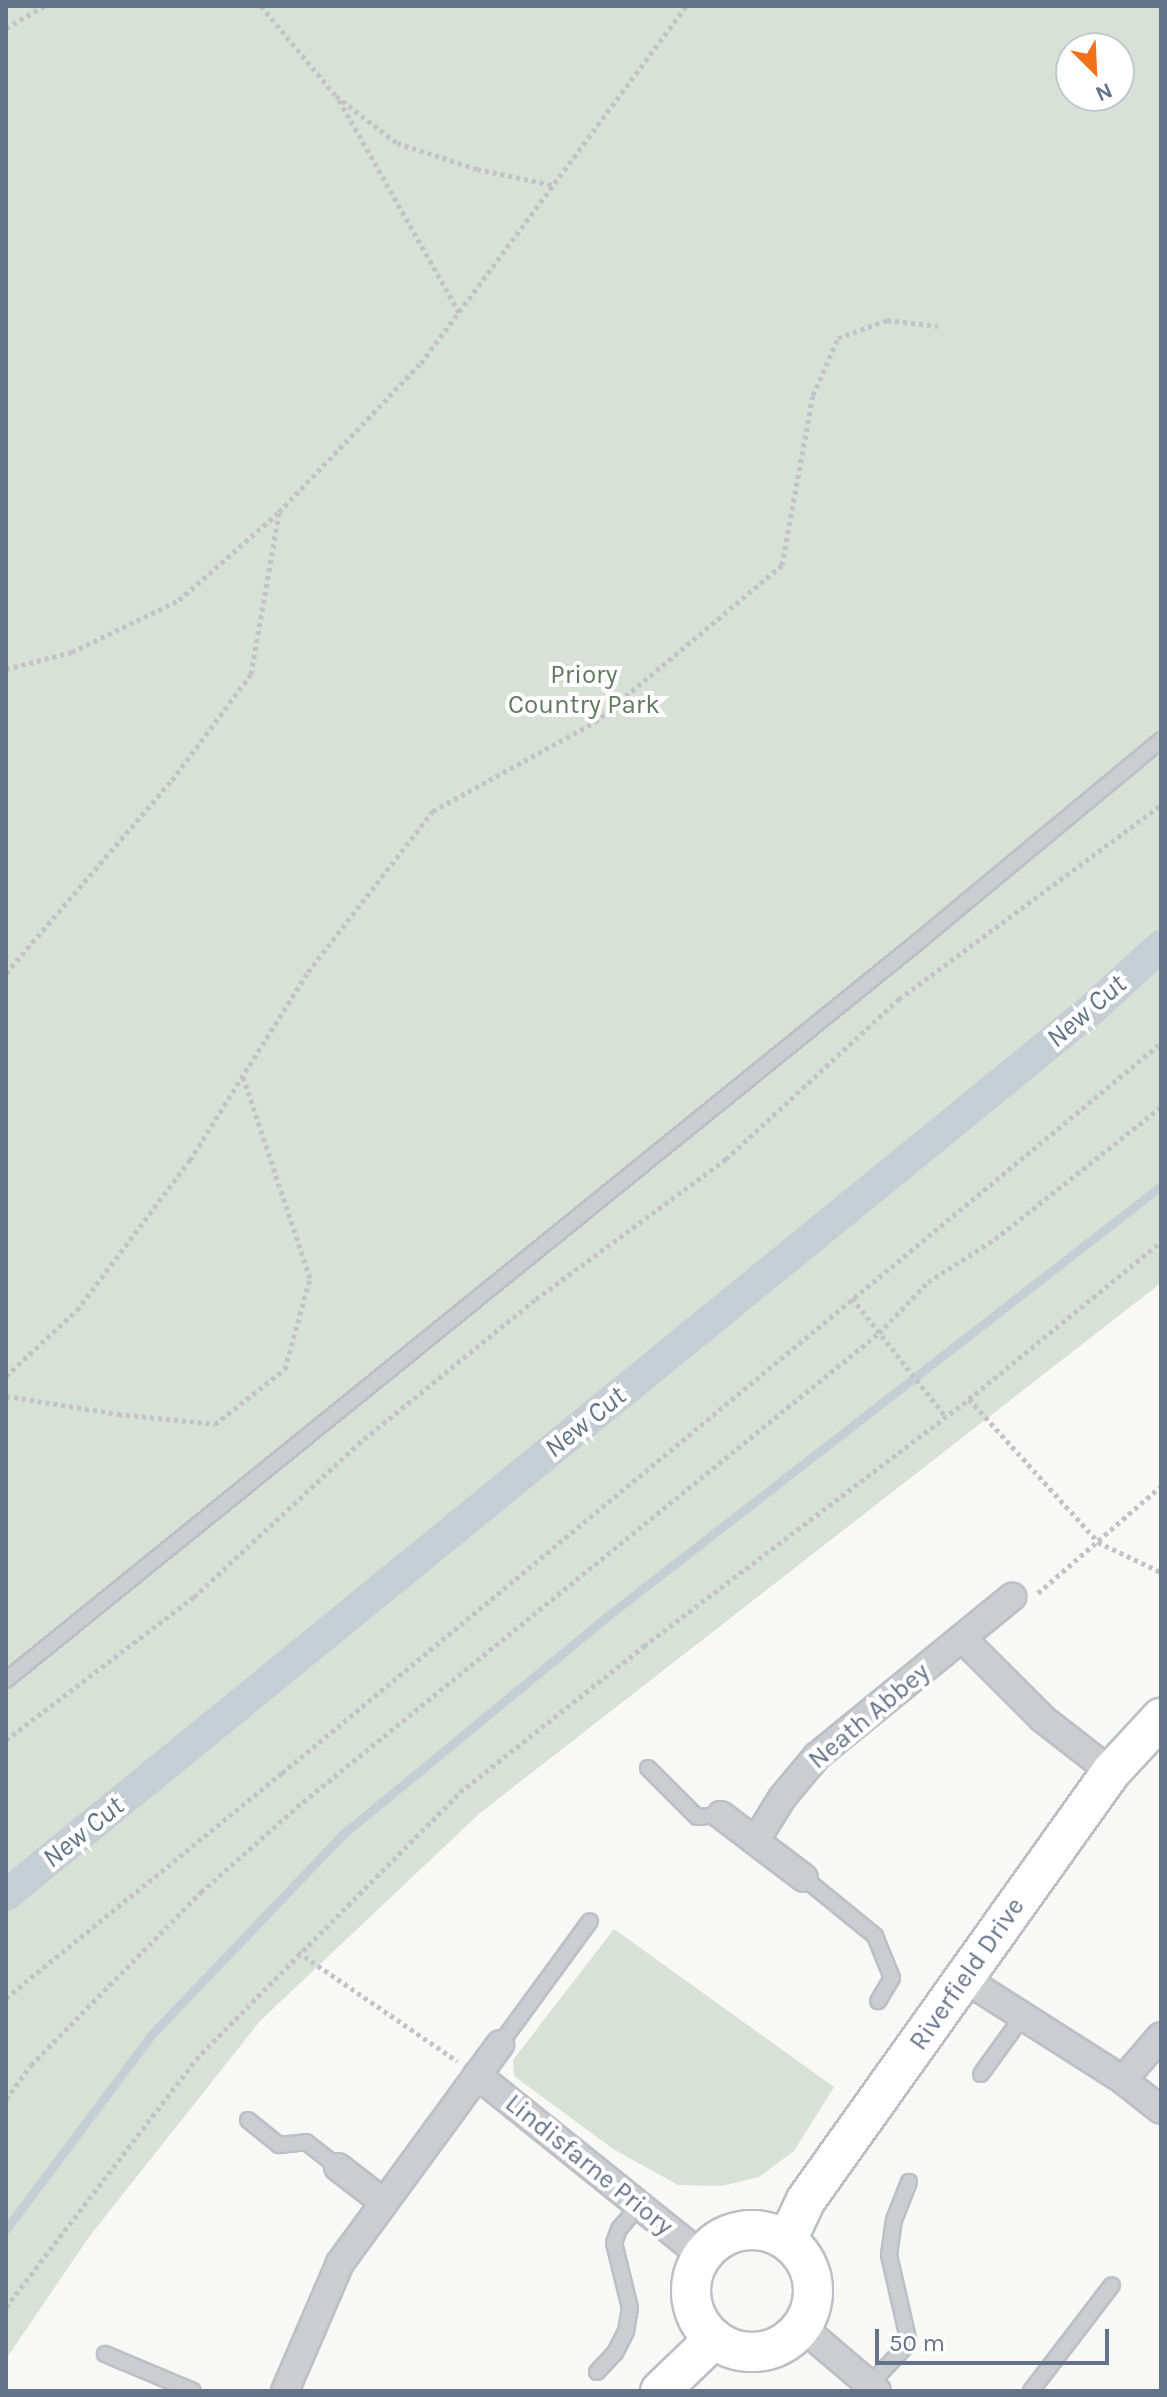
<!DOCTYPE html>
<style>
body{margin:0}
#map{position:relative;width:1167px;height:2397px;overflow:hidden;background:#f8f9f6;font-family:Karla,sans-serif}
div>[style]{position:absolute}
.green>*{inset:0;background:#d8e1d6}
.stream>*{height:9px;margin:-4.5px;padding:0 4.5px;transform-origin:4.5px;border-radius:4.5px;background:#c6ced5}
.canal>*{height:32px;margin:-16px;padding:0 16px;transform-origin:16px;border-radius:16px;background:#c6ced5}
.path>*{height:5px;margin-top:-2.5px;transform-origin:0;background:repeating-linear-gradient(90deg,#c1c3c6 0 4px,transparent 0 8px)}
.roads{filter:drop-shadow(2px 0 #bcc0c6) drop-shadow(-2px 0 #bcc0c6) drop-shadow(0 2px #bcc0c6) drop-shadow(0 -2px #bcc0c6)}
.lane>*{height:14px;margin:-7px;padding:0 7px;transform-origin:7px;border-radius:7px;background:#cbcdd1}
.street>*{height:26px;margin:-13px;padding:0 13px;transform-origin:13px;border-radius:13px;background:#cbcdd1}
.secondary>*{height:38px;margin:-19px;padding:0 19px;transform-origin:19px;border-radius:19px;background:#fff}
.secondary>.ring{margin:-19px;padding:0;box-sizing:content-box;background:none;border:38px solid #fff;border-radius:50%}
span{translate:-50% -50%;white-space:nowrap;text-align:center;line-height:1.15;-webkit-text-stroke:8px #fff;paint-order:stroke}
.park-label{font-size:26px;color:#617a60}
.street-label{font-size:26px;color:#657389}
.water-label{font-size:28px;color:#617584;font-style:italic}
.frame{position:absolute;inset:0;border:8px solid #657389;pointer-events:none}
.north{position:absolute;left:1055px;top:32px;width:80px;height:80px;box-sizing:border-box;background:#fff;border:2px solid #c1c7d0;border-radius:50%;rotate:156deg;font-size:22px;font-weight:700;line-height:32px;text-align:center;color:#657389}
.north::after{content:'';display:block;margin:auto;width:28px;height:36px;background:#f2721c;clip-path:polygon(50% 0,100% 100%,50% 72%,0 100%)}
.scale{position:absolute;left:875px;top:2329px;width:234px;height:36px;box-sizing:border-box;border:4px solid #657389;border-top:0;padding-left:10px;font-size:24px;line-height:28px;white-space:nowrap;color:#657389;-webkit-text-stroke:6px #fff;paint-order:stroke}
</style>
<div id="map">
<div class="green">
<i style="clip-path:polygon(evenodd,6px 6px,1161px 6px,1161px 1283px,480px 1813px,260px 2021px,89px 2237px,6px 2359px,6px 6px,1071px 48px,1119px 48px,1119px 96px,1071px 96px,1071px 48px)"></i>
<i style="clip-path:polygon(614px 1929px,834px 2087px,794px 2151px,759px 2177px,722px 2186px,678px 2185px,613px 2149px,514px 2076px,513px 2060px)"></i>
</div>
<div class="stream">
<i style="left:6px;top:2229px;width:244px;rotate:-53.2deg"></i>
<i style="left:152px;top:2034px;width:275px;rotate:-46.3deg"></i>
<i style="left:342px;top:1835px;width:341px;rotate:-39.5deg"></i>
<i style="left:605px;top:1618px;width:704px;rotate:-37.85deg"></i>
</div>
<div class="canal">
<i style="left:6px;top:1895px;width:1403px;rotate:-39.21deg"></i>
<i style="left:1093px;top:1008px;width:92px;rotate:-42.4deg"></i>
</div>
<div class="path">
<i style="left:261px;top:6px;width:117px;rotate:50.2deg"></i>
<i style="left:336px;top:96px;width:77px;rotate:37.6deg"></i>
<i style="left:397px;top:143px;width:84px;rotate:18deg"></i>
<i style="left:477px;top:169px;width:78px;rotate:11.9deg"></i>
<i style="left:6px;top:28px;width:44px;rotate:-30.1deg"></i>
<i style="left:339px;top:100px;width:244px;rotate:60.5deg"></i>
<i style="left:6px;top:669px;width:68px;rotate:-14.4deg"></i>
<i style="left:72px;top:652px;width:119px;rotate:-25.9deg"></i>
<i style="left:179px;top:600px;width:133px;rotate:-41.3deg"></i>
<i style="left:279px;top:512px;width:206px;rotate:-46.4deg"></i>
<i style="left:421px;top:363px;width:445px;rotate:-53.4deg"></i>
<i style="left:6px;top:973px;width:255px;rotate:-49.3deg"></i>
<i style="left:172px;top:780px;width:132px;rotate:-53.3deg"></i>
<i style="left:251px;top:674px;width:163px;rotate:-80.1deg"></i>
<i style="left:852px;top:1298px;width:152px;rotate:51.7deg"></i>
<i style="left:6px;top:1376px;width:97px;rotate:-42.9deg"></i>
<i style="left:77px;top:1310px;width:188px;rotate:-53deg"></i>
<i style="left:190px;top:1160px;width:222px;rotate:-57.9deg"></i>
<i style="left:308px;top:972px;width:204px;rotate:-52.2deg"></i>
<i style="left:433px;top:811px;width:185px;rotate:-28.8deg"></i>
<i style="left:595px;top:722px;width:244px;rotate:-40deg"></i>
<i style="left:782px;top:565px;width:173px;rotate:-79.7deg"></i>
<i style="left:813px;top:395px;width:62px;rotate:-66.3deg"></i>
<i style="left:838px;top:338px;width:52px;rotate:-20.2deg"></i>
<i style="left:887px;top:320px;width:51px;rotate:6.7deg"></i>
<i style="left:6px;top:1396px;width:113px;rotate:9.1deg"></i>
<i style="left:118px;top:1414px;width:98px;rotate:5.9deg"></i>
<i style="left:215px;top:1424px;width:89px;rotate:-38.2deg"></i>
<i style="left:285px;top:1369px;width:94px;rotate:-74.6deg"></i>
<i style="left:310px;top:1278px;width:212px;rotate:-108.4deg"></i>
<i style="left:969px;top:1399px;width:193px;rotate:47.9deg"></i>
<i style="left:1098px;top:1542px;width:70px;rotate:25.5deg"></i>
<i style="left:1038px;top:1593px;width:163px;rotate:-41deg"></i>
<i style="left:6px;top:1740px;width:236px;rotate:-37.3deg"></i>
<i style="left:194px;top:1597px;width:224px;rotate:-43deg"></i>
<i style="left:358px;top:1444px;width:230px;rotate:-39.2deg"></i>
<i style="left:536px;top:1299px;width:236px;rotate:-36.4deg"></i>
<i style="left:726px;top:1159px;width:236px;rotate:-42.8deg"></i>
<i style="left:899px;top:999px;width:326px;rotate:-36.5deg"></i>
<i style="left:298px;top:1952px;width:193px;rotate:34.4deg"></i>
<i style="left:6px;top:1998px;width:356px;rotate:-39.2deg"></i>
<i style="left:282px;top:1773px;width:1143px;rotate:-39.71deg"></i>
<i style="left:6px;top:2099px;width:42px;rotate:-53.7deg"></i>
<i style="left:31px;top:2065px;width:243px;rotate:-45.5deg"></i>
<i style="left:201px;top:1892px;width:128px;rotate:-41.5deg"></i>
<i style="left:297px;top:1807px;width:751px;rotate:-39.16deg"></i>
<i style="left:879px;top:1333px;width:71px;rotate:-46.1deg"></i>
<i style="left:928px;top:1282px;width:80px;rotate:-32.7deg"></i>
<i style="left:995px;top:1239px;width:212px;rotate:-38.5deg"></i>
<i style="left:6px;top:2307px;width:312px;rotate:-52.5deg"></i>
<i style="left:196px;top:2059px;width:375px;rotate:-45.3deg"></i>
<i style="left:460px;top:1792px;width:235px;rotate:-38.4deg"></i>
<i style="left:644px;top:1646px;width:408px;rotate:-37.2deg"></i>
<i style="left:969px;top:1399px;width:248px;rotate:-39.3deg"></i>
</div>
<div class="roads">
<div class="lane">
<i style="left:6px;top:1680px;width:1175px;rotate:-38.99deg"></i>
<i style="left:919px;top:941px;width:315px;rotate:-39.7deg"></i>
<i style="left:648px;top:1768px;width:69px;rotate:45deg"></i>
<i style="left:697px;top:1817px;width:24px;rotate:-5deg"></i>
<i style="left:804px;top:1878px;width:92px;rotate:39.2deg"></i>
<i style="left:875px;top:1936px;width:45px;rotate:68deg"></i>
<i style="left:892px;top:1978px;width:27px;rotate:121deg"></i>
<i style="left:500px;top:2044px;width:152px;rotate:-53.8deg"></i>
<i style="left:981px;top:2074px;width:72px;rotate:-54.1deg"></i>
<i style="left:248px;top:2120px;width:40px;rotate:39deg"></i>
<i style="left:279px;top:2145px;width:27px;rotate:-6deg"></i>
<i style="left:306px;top:2142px;width:41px;rotate:38deg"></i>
<i style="left:105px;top:2354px;width:95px;rotate:22.8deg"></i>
<i style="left:597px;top:2372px;width:26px;rotate:-47deg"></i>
<i style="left:615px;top:2353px;width:25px;rotate:-63deg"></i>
<i style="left:626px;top:2331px;width:23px;rotate:-80deg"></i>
<i style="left:630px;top:2308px;width:67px;rotate:-103.8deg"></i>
<i style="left:614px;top:2243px;width:15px;rotate:-70deg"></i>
<i style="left:619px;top:2229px;width:29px;rotate:-49deg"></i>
<i style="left:869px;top:2385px;width:58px;rotate:-46.4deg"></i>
<i style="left:909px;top:2343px;width:90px;rotate:-102.8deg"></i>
<i style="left:889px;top:2255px;width:35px;rotate:-82deg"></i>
<i style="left:894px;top:2220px;width:41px;rotate:-68.5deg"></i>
<i style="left:1031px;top:2391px;width:133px;rotate:-52.6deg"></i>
</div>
<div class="street">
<i style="left:962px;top:1638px;width:115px;rotate:45deg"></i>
<i style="left:1043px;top:1719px;width:86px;rotate:37.9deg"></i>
<i style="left:721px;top:1815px;width:104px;rotate:37.2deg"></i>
<i style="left:756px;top:1840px;width:49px;rotate:-58.2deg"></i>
<i style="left:782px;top:1798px;width:55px;rotate:-50.2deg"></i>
<i style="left:817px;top:1756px;width:252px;rotate:-39.2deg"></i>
<i style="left:963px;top:1978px;width:190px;rotate:32.5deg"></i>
<i style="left:1123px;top:2080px;width:48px;rotate:38.3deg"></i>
<i style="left:477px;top:2075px;width:287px;rotate:38.8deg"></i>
<i style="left:1123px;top:2080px;width:58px;rotate:-49.2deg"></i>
<i style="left:338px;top:2167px;width:56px;rotate:37.7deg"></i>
<i style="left:803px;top:2328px;width:97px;rotate:40.4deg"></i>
<i style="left:285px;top:2391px;width:139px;rotate:-66.7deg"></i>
<i style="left:340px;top:2263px;width:271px;rotate:-53.8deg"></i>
</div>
<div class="secondary">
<i class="ring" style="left:691px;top:2230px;width:84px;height:84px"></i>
<i style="left:787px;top:2240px;width:44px;rotate:-64.6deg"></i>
<i style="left:806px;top:2200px;width:526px;rotate:-54.53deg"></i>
<i style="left:1111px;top:1772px;width:74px;rotate:-47.2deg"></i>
<i style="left:660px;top:2391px;width:74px;rotate:-43.9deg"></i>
</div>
</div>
<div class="park-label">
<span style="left:584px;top:690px">Priory<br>Country Park</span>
</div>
<div class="street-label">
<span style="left:869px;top:1716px;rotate:-40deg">Neath Abbey</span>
<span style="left:967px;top:1974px;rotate:-55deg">Riverfield Drive</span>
<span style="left:589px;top:2165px;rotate:39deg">Lindisfarne Priory</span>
</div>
<div class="water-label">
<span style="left:1086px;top:1011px;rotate:-41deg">New Cut</span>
<span style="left:585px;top:1422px;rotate:-39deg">New Cut</span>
<span style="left:83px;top:1832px;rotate:-39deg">New Cut</span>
</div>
<div class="frame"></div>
<div class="north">N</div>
<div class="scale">50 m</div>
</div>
